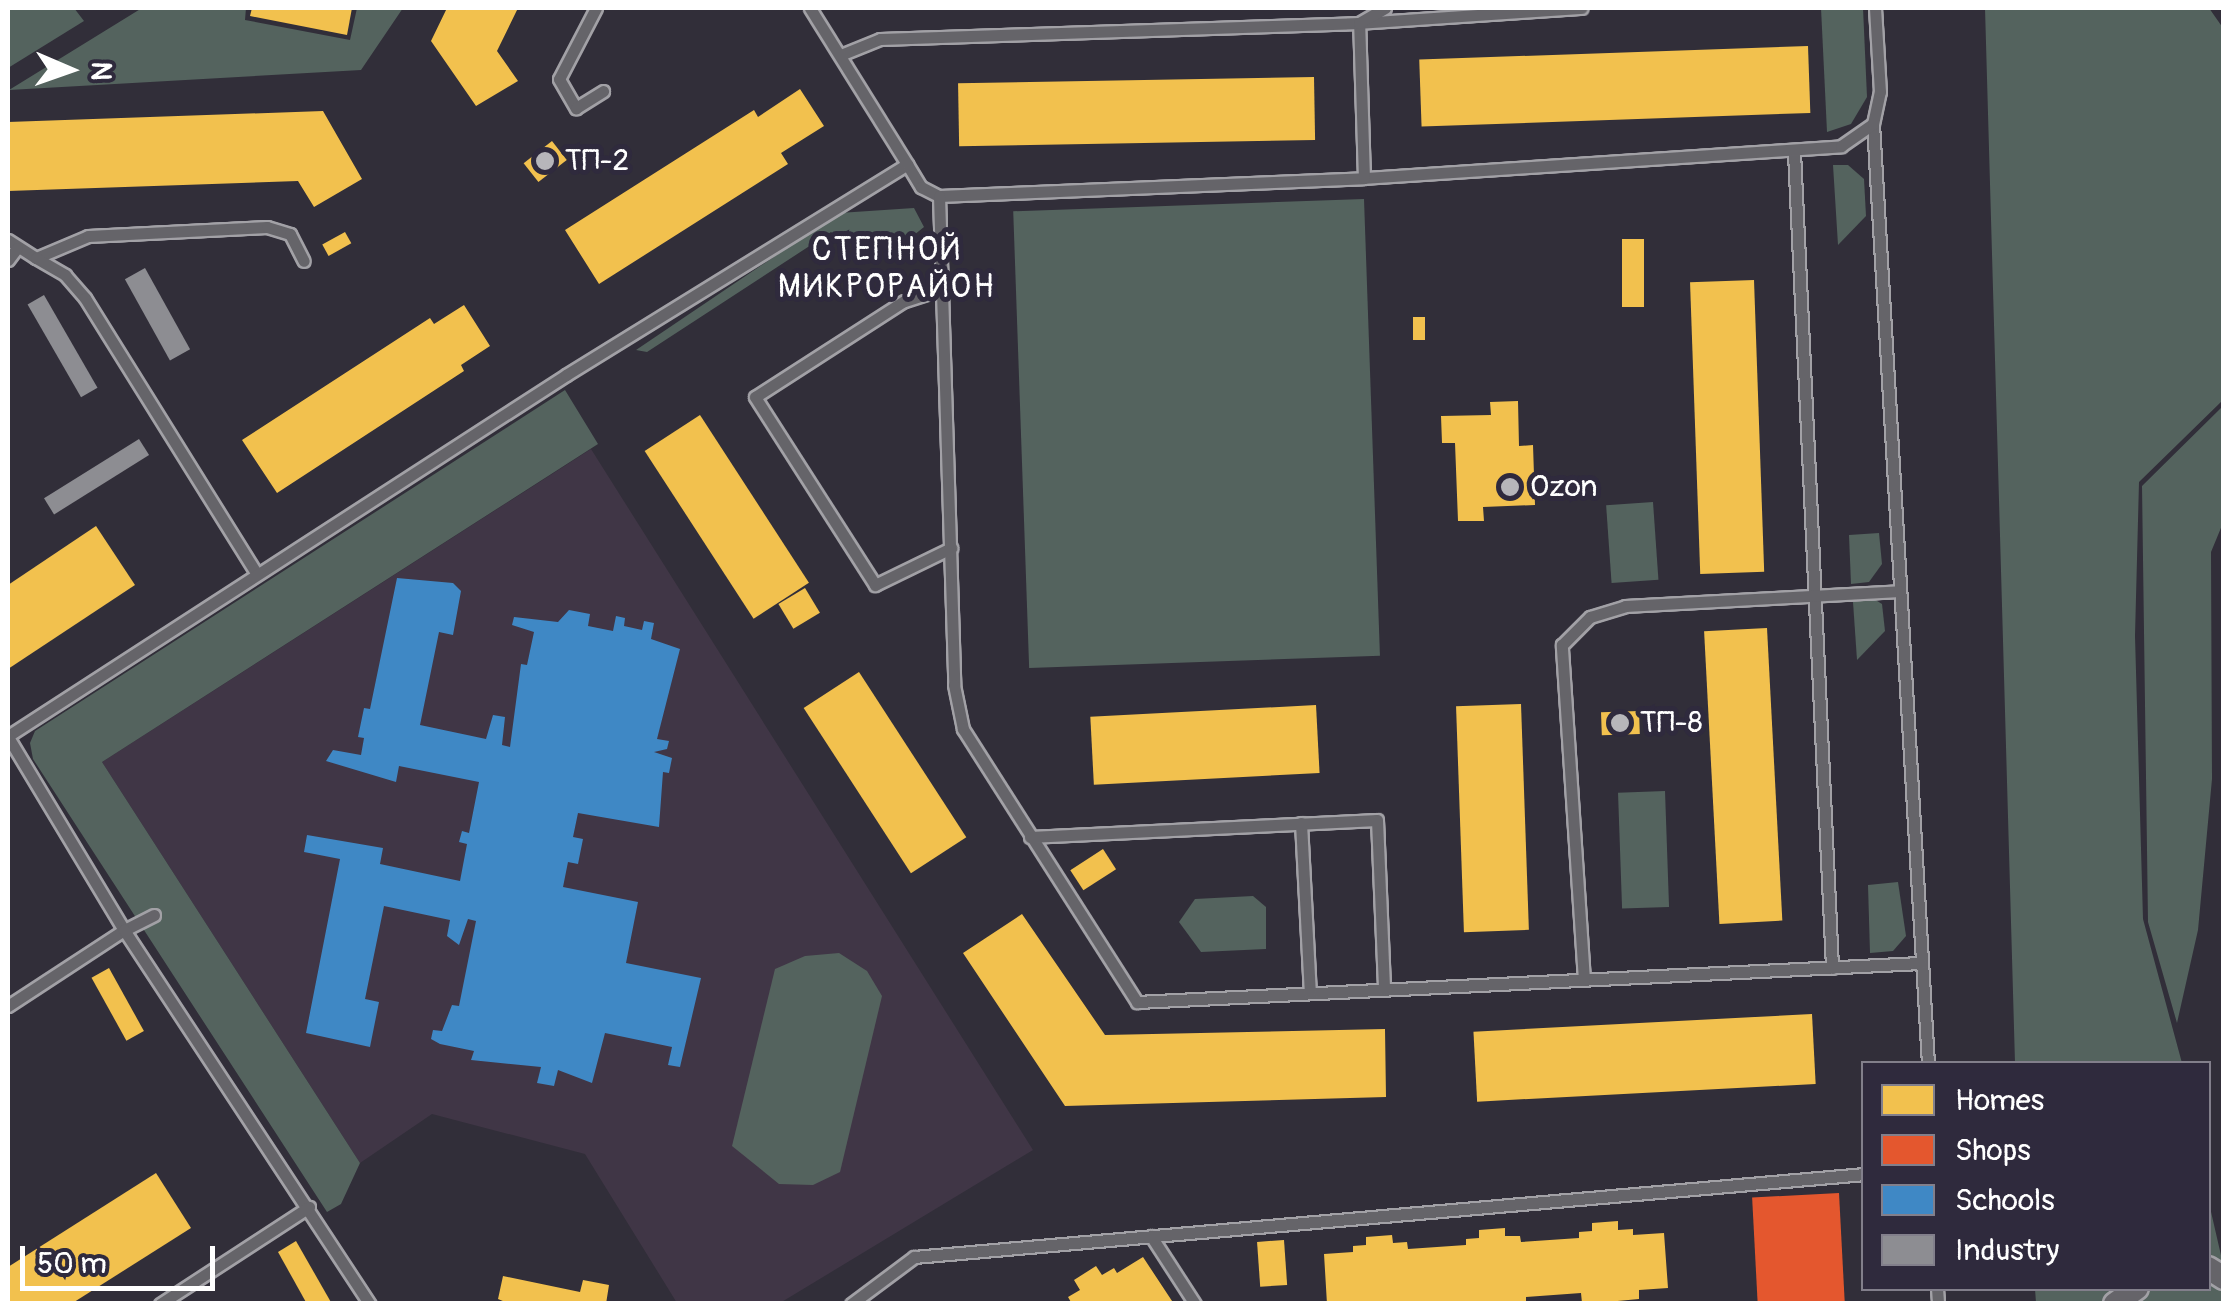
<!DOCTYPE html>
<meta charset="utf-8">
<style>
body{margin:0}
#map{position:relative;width:2231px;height:1311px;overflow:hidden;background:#312e39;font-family:Pangolin,sans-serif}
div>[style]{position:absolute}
.built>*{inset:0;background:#403646}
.green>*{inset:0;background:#54635e;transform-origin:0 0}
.homes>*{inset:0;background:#f2c14e;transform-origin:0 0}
.shops>*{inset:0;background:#e4572e;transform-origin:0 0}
.schools>*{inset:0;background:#3f88c5}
.industry>*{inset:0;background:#8d8d92;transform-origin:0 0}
.roads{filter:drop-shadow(2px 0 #a2a1a6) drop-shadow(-2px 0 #a2a1a6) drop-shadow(0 2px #a2a1a6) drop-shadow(0 -2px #a2a1a6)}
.service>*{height:11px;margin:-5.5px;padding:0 5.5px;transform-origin:5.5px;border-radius:5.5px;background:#656469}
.minor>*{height:22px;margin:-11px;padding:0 11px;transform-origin:11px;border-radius:11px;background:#656469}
.dots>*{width:28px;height:28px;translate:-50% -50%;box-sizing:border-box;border:5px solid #2f2a3d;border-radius:50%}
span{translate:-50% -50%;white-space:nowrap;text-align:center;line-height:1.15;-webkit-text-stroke:10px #2f2a3d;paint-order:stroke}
.poi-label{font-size:30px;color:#fff}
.left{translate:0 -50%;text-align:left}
.neighbourhood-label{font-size:32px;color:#fff;letter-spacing:2.5px}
.frame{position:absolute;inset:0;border:10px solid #fff;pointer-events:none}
.legend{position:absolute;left:1861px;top:1061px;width:350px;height:230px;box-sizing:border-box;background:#2f2a3d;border:2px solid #827f8b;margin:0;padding:12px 18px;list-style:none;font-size:30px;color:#fff}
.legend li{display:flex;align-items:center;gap:20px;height:50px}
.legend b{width:50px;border:2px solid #827f8b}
.north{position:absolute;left:20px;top:20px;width:100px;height:100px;-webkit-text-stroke:8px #2f2a3d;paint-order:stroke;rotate:92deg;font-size:28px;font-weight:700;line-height:40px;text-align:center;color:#fff}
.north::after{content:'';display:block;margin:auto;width:35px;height:45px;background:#fff;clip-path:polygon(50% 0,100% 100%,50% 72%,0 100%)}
.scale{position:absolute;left:20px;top:1246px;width:195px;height:45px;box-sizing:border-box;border:5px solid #fff;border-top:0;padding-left:12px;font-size:30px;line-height:35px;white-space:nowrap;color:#fff;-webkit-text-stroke:8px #2f2a3d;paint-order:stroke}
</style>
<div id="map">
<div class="built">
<i style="clip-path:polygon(591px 449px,1033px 1150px,780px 1303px,677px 1303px,585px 1154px,432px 1114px,360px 1163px,102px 762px)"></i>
</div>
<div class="green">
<i style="clip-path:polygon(74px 8px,84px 21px,8px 68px,8px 10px)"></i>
<i style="clip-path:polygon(142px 8px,246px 8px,245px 20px,350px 40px,357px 8px,403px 8px,361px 70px,9px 90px)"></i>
<i style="clip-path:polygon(1821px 8px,1863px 8px,1867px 97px,1851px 124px,1827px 132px)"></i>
<i style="clip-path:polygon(1985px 8px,2209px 8px,2223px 28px,2223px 400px,2139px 482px,2135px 636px,2143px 919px,2182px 1063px,2015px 1063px)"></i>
<i style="clip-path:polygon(1833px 165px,1848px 165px,1864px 179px,1866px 216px,1838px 245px)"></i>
<i style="left:1364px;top:199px;width:457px;height:351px;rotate:88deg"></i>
<i style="clip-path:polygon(914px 208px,924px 227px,909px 239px,845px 243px,831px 232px,647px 352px,636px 350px,839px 213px)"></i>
<i style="clip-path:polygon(565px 390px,598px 444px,102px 762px,360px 1163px,341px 1204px,327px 1212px,33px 759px,30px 743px,35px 731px)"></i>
<i style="clip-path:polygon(2223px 406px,2223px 523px,2211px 552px,2212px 779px,2198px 930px,2177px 1023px,2148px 922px,2142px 486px)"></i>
<i style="left:1653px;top:502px;width:78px;height:47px;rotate:86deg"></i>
<i style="clip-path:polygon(1879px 533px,1882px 564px,1869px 582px,1851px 584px,1849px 535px)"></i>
<i style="clip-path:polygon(1874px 599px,1882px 604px,1885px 631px,1857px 660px,1853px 602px)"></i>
<i style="left:1665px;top:791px;width:116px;height:47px;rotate:88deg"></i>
<i style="clip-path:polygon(1898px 882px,1906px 936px,1893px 951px,1870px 953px,1868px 885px)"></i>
<i style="clip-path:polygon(1253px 896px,1266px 907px,1266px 949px,1201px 952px,1179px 922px,1195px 899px)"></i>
<i style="clip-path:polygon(839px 953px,867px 971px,882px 996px,840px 1172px,813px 1185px,779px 1184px,732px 1146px,775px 969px,805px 956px)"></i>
<i style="clip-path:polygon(2209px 1203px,2223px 1264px,2223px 1303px,2036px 1303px,2035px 1289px,2208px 1288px)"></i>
</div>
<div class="homes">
<i style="clip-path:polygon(252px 8px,352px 8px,347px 35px,250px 16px)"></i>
<i style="clip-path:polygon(447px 8px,518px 8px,497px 51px,518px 81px,476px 106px,431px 41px)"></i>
<i style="left:1808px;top:46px;width:67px;height:389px;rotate:88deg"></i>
<i style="left:1314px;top:77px;width:63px;height:356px;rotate:89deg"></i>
<i style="clip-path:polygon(800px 89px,824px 126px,781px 153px,788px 164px,599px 284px,565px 230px,754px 110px,758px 117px)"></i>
<i style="clip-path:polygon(323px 111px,362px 179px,314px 207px,298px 181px,8px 191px,8px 122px)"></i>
<i style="left:552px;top:141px;width:24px;height:36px;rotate:52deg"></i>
<i style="left:345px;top:232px;width:13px;height:26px;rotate:61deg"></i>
<i style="left:1622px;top:239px;width:22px;height:68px"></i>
<i style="left:1754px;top:280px;width:292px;height:64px;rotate:88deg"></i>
<i style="clip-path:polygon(464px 305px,490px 346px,461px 365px,464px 371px,277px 493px,242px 440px,430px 318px,434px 324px)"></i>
<i style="left:1413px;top:317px;width:12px;height:23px"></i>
<i style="clip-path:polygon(1518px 401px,1519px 446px,1533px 445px,1535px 505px,1483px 507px,1484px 521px,1458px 521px,1455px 443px,1442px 443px,1441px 416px,1491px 415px,1490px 402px)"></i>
<i style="left:700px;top:415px;width:200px;height:66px;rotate:57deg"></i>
<i style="clip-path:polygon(96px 526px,135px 585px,8px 669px,8px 585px)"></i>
<i style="left:805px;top:588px;width:29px;height:31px;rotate:59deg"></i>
<i style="left:1767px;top:628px;width:293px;height:63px;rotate:87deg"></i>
<i style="left:859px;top:672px;width:197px;height:66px;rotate:57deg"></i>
<i style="left:1521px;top:704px;width:226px;height:65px;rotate:88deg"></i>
<i style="left:1316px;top:705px;width:68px;height:226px;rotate:87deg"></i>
<i style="left:1639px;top:711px;width:23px;height:38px;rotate:88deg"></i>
<i style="left:1103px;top:849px;width:24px;height:39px;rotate:57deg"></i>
<i style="clip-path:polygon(1022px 914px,1105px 1035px,1385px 1029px,1386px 1097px,1065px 1106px,963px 953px)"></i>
<i style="left:109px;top:968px;width:72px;height:20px;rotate:61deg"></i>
<i style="left:1812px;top:1014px;width:70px;height:339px;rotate:87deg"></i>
<i style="clip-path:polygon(156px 1173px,191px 1228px,71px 1304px,8px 1304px,8px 1267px)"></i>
<i style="clip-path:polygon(1618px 1221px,1618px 1230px,1633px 1229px,1633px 1235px,1664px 1233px,1668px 1288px,1639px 1290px,1639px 1299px,1596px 1303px,1582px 1303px,1581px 1293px,1526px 1297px,1526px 1304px,1327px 1304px,1324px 1254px,1353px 1252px,1353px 1246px,1366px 1245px,1366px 1237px,1392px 1235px,1393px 1243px,1407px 1242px,1408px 1249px,1466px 1245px,1466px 1239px,1479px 1238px,1479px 1230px,1505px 1228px,1505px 1236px,1520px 1236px,1521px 1242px,1579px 1238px,1579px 1232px,1592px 1231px,1592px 1223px)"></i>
<i style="left:1284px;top:1240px;width:45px;height:27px;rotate:86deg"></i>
<i style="clip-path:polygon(296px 1241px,332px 1304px,307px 1304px,278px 1252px)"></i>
<i style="clip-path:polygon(1143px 1257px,1174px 1304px,1072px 1304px,1068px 1297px,1080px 1290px,1074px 1280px,1096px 1266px,1102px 1275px,1114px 1268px,1117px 1273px)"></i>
<i style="clip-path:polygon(503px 1276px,580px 1292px,583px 1280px,609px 1285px,606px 1304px,510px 1304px,498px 1299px)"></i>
</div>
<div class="shops">
<i style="left:1839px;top:1193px;width:111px;height:87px;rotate:87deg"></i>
</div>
<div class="schools">
<i style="clip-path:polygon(397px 578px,453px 583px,461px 591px,453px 635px,439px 632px,420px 725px,486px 739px,493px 715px,505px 717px,502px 745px,510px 747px,521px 664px,527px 665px,534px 632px,512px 625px,514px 617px,558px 622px,569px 610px,590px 614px,588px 626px,613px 631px,616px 616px,625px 618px,624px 626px,642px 630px,644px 621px,654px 623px,651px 639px,680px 649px,657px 739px,669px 741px,667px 749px,654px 752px,672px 758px,669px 773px,663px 772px,659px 827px,578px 813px,573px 837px,583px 839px,578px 864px,568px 862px,563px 887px,638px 902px,626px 963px,701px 978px,680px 1067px,668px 1065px,672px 1047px,605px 1033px,592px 1083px,558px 1070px,554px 1086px,537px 1083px,541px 1067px,471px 1060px,474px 1051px,440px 1044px,431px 1039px,433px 1030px,442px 1031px,452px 1005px,459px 1006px,476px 921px,468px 919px,459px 945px,447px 936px,450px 920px,384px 906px,365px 999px,379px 1002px,370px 1047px,306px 1033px,340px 859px,304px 852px,307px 835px,383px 848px,380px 864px,460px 881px,467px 844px,459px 842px,462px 831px,469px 833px,479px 782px,399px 766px,396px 782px,326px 761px,333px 750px,361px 755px,364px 738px,358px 737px,364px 708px,370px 709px)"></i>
</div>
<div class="industry">
<i style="left:145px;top:268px;width:93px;height:23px;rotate:61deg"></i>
<i style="left:44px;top:295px;width:107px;height:19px;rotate:60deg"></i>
<i style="left:139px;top:439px;width:19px;height:112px;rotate:58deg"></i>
</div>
<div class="roads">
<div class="service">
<i style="left:596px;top:8px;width:80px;rotate:117.5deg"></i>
<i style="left:559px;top:79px;width:34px;rotate:60deg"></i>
<i style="left:576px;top:108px;width:32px;rotate:-32deg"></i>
<i style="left:843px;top:54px;width:40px;rotate:-22deg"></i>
<i style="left:880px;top:39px;width:479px;rotate:-1.9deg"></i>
<i style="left:1359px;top:23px;width:223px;rotate:-3.9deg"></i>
<i style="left:1873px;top:124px;width:942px;rotate:86.65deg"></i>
<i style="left:1794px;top:152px;width:817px;rotate:87.33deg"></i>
<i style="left:907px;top:164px;width:27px;rotate:59deg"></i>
<i style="left:921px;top:187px;width:20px;rotate:27deg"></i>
<i style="left:939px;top:196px;width:425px;rotate:-2.4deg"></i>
<i style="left:1364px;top:178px;width:478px;rotate:-3.8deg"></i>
<i style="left:1841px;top:146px;width:39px;rotate:-35deg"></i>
<i style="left:1873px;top:124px;width:33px;rotate:-78deg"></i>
<i style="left:1880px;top:92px;width:84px;rotate:-93.4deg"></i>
<i style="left:1364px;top:178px;width:155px;rotate:-91.8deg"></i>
<i style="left:1359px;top:23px;width:30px;rotate:-30deg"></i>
<i style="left:939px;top:196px;width:489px;rotate:88.2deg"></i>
<i style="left:954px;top:685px;width:45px;rotate:78.4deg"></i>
<i style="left:963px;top:729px;width:324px;rotate:57.5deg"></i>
<i style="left:1137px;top:1002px;width:785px;rotate:-2.85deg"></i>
<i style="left:8px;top:240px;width:33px;rotate:33deg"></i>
<i style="left:36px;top:258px;width:56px;rotate:-22.9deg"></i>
<i style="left:88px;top:236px;width:179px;rotate:-2.9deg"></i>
<i style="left:267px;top:227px;width:24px;rotate:17deg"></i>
<i style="left:290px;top:234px;width:30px;rotate:63deg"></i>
<i style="left:36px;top:258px;width:34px;rotate:30deg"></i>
<i style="left:65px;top:275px;width:30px;rotate:49deg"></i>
<i style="left:85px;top:298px;width:325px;rotate:58.1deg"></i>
<i style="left:8px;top:260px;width:15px;rotate:-53deg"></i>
<i style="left:942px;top:289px;width:40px;rotate:162deg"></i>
<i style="left:904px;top:301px;width:177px;rotate:147.2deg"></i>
<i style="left:755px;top:397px;width:223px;rotate:57.4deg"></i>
<i style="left:875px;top:585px;width:85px;rotate:-26deg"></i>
<i style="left:8px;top:736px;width:665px;rotate:-32.9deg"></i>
<i style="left:566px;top:375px;width:401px;rotate:-31.7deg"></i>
<i style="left:907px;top:164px;width:184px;rotate:-121.9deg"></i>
<i style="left:8px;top:737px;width:225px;rotate:59deg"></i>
<i style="left:124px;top:930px;width:139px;rotate:146.8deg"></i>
<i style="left:1301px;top:823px;width:170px;rotate:87deg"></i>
<i style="left:1030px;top:837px;width:347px;rotate:-2.8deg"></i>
<i style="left:1377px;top:820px;width:170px;rotate:87.6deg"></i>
<i style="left:154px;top:915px;width:34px;rotate:153deg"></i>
<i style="left:124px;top:930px;width:448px;rotate:56.7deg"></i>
<i style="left:1584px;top:980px;width:336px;rotate:-93.8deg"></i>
<i style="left:1562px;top:645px;width:40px;rotate:-45deg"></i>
<i style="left:1590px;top:617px;width:37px;rotate:-17deg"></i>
<i style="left:1625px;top:606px;width:275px;rotate:-3.1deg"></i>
<i style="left:1151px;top:1236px;width:81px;rotate:57.1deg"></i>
<i style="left:1937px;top:1288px;width:16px;rotate:86deg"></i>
<i style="left:160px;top:1304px;width:178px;rotate:-33.1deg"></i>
<i style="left:851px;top:1304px;width:79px;rotate:-36.7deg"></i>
<i style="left:914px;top:1257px;width:954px;rotate:-4.99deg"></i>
</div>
<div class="minor">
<i style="left:2208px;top:1268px;width:19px;rotate:32deg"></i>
<i style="left:2115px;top:1304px;width:27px;rotate:-36deg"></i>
</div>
</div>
<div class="dots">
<i style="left:545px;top:161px;background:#b7b6ba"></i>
<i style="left:1510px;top:487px;background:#b7b6ba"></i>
<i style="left:1620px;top:723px;background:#b7b6ba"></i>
</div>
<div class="poi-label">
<span class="left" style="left:565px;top:161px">ТП-2</span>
<span class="left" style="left:1530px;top:487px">Ozon</span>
<span class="left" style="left:1640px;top:723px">ТП-8</span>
</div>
<div class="neighbourhood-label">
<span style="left:887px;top:269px">СТЕПНОЙ<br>МИКРОРАЙОН</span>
</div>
<div class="frame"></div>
<ul class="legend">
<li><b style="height:28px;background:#f2c14e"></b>Homes</li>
<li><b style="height:28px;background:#e4572e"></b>Shops</li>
<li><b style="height:28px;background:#3f88c5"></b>Schools</li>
<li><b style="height:28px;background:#8d8d92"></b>Industry</li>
</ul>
<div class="north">N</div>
<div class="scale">50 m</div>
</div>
